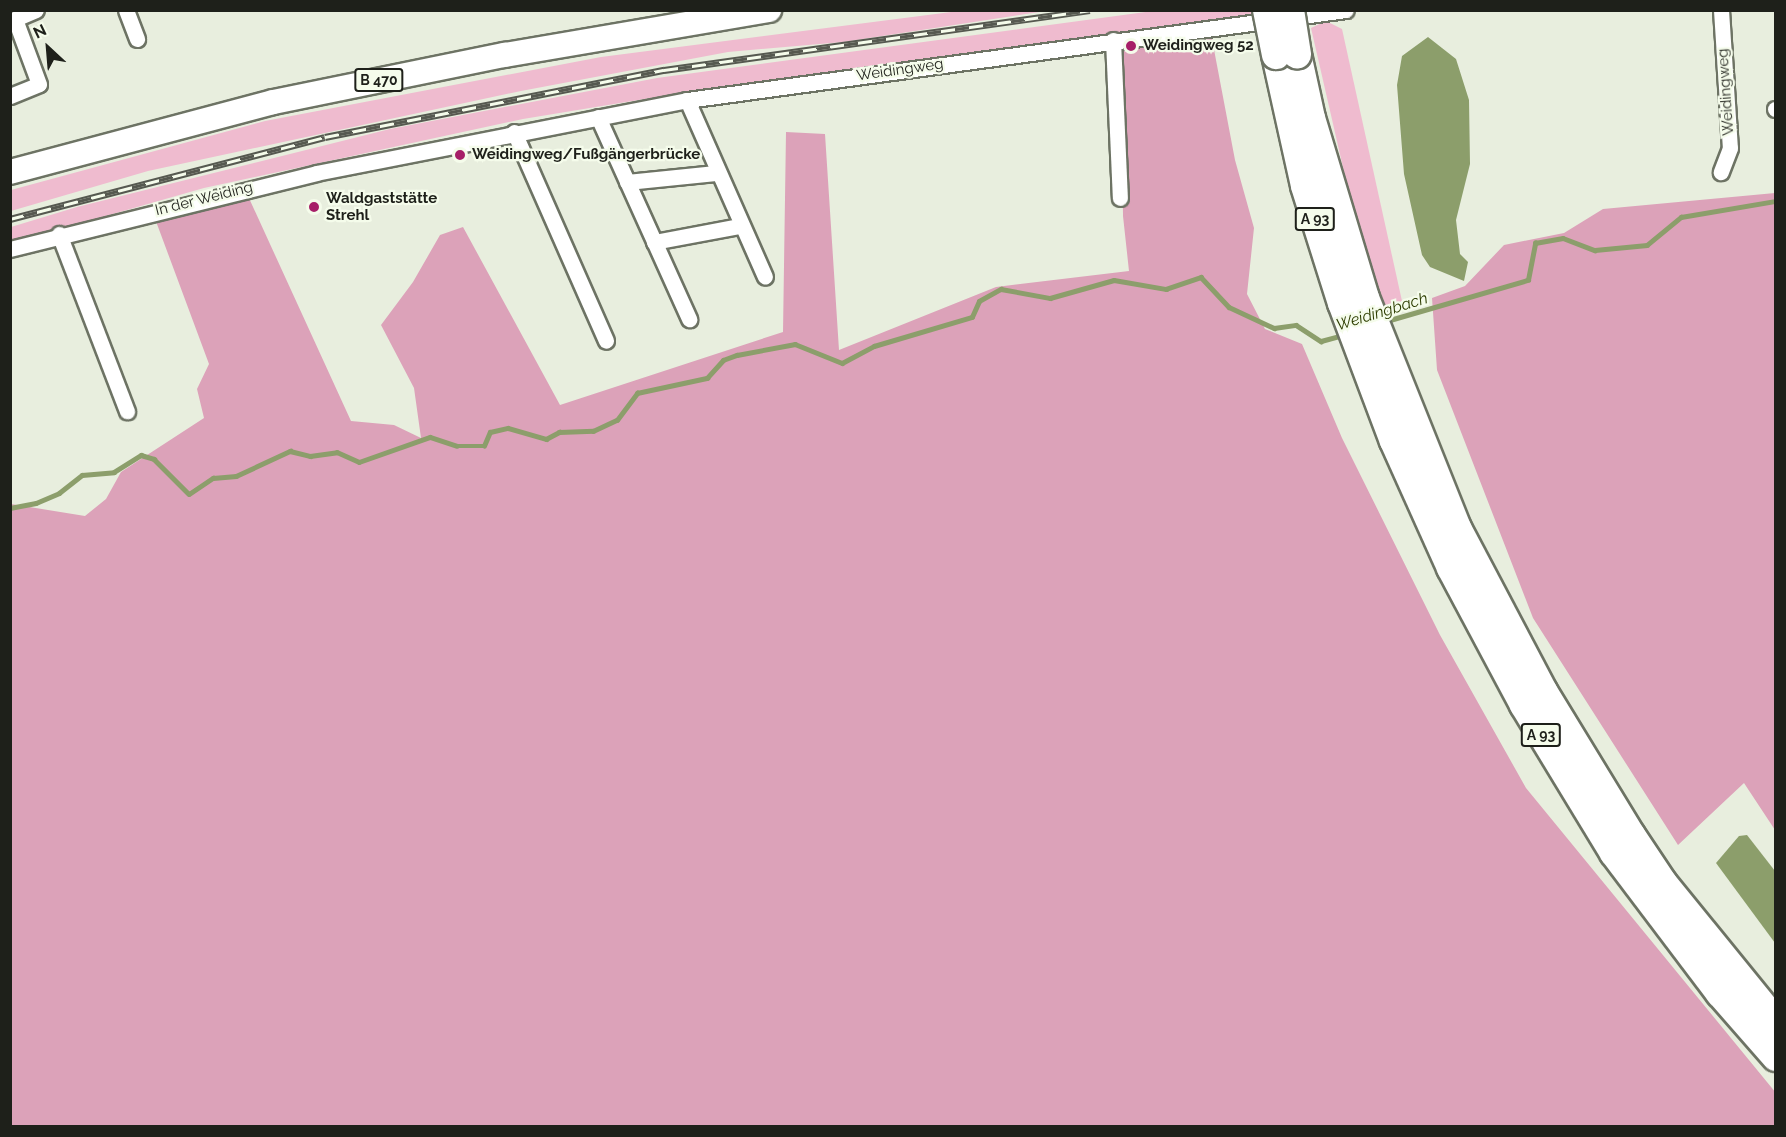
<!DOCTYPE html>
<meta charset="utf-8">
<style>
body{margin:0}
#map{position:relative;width:1786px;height:1137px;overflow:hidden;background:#e8eede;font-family:Raleway,sans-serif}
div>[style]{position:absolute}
.green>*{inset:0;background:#efbbcf}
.forest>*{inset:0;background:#dca2b9}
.water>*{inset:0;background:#8c9e6b}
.stream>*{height:4.5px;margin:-2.25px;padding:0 2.25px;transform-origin:2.25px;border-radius:2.25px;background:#8c9e6b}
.roads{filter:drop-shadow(2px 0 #6d7364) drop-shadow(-2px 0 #6d7364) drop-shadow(0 2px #6d7364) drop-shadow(0 -2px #6d7364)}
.street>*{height:15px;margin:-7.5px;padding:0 7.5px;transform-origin:7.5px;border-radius:7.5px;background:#fff}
.primary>*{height:24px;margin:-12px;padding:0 12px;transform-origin:12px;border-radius:12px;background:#fff}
.highway>*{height:28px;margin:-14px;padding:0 14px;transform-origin:14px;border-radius:14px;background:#fff}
.rail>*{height:7px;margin-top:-3.5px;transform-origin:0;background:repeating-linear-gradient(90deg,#f5fceb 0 14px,#565950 0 28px);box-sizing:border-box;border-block:2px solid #565950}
.bridges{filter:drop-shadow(2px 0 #6d7364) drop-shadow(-2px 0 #6d7364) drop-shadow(0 2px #6d7364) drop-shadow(0 -2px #6d7364)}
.highway-bridge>*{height:28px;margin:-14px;padding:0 14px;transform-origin:14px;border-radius:14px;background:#fff}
.dots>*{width:16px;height:16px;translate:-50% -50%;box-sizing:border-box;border:3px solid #f5fceb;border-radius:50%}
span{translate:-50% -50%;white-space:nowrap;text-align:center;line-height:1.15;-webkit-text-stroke:4.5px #f5fceb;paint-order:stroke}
.shield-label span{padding:2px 4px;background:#f5fceb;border:2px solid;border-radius:4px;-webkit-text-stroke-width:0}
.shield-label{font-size:14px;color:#1e201a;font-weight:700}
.poi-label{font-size:15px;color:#1e201a;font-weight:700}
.left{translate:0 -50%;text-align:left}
.street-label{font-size:15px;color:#1e201a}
.water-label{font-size:16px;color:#2d3d00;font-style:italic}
.frame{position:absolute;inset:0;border:12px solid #1e201a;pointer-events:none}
.north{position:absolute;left:18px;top:18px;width:60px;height:60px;-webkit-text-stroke:4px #f5fceb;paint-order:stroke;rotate:334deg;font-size:16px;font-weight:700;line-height:24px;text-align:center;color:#1e201a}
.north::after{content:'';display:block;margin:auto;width:21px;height:27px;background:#1e201a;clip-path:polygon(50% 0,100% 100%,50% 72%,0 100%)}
</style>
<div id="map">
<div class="green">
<i style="clip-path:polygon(959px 11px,1046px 11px,843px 42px,728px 52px,521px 91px,148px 171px,11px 211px,11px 190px,265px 121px,601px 57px)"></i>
<i style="clip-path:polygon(1153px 11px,1280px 11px,681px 93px,523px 119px,204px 188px,11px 243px,11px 227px,77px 207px,390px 129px,657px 78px)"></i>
<i style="clip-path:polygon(1326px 21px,1342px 29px,1402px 301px,1385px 307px,1356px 224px,1311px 28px)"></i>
</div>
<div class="forest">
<i style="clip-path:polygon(1212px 39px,1235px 160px,1254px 228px,1247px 294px,1265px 329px,1302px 344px,1342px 438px,1440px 635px,1526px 788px,1776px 1093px,1775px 1126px,11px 1126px,11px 504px,85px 516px,106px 499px,121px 472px,204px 418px,197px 389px,209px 364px,154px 216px,248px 196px,351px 421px,394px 425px,421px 438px,414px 388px,381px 325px,413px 282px,440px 235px,463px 227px,560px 405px,783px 332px,786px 132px,825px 134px,839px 350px,996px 287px,1129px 271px,1123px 216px,1121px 47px)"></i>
<i style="clip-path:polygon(1775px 193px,1775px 830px,1744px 783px,1678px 845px,1533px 618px,1437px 370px,1432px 298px,1465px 286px,1504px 245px,1564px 233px,1603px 209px)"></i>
</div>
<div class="water">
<i style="clip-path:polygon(1428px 37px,1456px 59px,1469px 100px,1470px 164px,1456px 220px,1460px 254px,1468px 262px,1464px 281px,1430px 267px,1422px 255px,1404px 174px,1397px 85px,1402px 56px)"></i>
<i style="clip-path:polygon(1747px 835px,1775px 871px,1775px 943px,1716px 863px,1739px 836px)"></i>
</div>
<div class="stream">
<i style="left:1383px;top:322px;width:151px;rotate:-16.2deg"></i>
<i style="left:1528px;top:280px;width:38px;rotate:-79deg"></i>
<i style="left:1535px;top:243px;width:28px;rotate:-10deg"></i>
<i style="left:1563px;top:238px;width:34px;rotate:21deg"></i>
<i style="left:1595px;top:250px;width:52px;rotate:-5.5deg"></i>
<i style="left:1647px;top:245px;width:44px;rotate:-39.5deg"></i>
<i style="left:1681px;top:217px;width:96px;rotate:-9.6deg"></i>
<i style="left:10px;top:508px;width:26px;rotate:-11deg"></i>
<i style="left:36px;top:503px;width:25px;rotate:-23deg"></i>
<i style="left:59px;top:493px;width:29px;rotate:-38deg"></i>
<i style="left:82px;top:475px;width:32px;rotate:-5deg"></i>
<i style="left:114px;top:472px;width:32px;rotate:-32deg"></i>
<i style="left:141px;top:455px;width:14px;rotate:17deg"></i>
<i style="left:154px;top:459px;width:49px;rotate:45deg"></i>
<i style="left:189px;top:494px;width:29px;rotate:-34deg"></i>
<i style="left:213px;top:478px;width:23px;rotate:-5deg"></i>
<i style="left:236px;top:476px;width:60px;rotate:-24.8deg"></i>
<i style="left:290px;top:451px;width:21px;rotate:14deg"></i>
<i style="left:310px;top:456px;width:27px;rotate:-8deg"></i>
<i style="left:337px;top:452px;width:24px;rotate:24deg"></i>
<i style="left:359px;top:462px;width:75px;rotate:-19.4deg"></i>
<i style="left:430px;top:437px;width:28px;rotate:18deg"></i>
<i style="left:457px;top:446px;width:27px"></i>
<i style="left:484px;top:446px;width:15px;rotate:-67deg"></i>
<i style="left:490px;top:432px;width:18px;rotate:-13deg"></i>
<i style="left:508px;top:428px;width:40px;rotate:16deg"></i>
<i style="left:546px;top:439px;width:15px;rotate:-28deg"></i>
<i style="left:559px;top:432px;width:34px;rotate:-2deg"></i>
<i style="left:593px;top:431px;width:26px;rotate:-25deg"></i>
<i style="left:617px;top:420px;width:34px;rotate:-53deg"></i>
<i style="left:637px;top:393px;width:72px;rotate:-12.1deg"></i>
<i style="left:707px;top:378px;width:24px;rotate:-48deg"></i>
<i style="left:723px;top:360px;width:15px;rotate:-20deg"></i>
<i style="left:737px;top:355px;width:59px;rotate:-10.7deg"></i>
<i style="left:795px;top:344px;width:51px;rotate:22deg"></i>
<i style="left:842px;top:363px;width:36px;rotate:-28deg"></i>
<i style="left:874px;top:346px;width:102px;rotate:-16.5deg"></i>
<i style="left:972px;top:317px;width:17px;rotate:-66deg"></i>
<i style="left:979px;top:301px;width:25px;rotate:-29deg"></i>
<i style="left:1001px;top:289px;width:50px;rotate:10.4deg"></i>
<i style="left:1050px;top:298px;width:66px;rotate:-15.7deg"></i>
<i style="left:1114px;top:280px;width:53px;rotate:9.8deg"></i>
<i style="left:1166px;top:289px;width:37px;rotate:-19deg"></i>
<i style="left:1201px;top:277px;width:41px;rotate:47deg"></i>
<i style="left:1229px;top:307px;width:50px;rotate:25deg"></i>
<i style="left:1274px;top:328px;width:22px;rotate:-8deg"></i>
<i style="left:1296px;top:325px;width:30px;rotate:33deg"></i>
<i style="left:1321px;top:341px;width:24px;rotate:-15deg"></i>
</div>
<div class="roads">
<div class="street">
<i style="left:126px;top:10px;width:31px;rotate:69deg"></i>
<i style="left:1721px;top:10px;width:138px;rotate:86.3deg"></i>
<i style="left:1730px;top:148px;width:26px;rotate:111deg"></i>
<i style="left:10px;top:21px;width:28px;rotate:-23deg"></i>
<i style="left:1113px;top:40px;width:158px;rotate:87.5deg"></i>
<i style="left:10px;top:96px;width:31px;rotate:-22deg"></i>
<i style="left:39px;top:84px;width:69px;rotate:-110.3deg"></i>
<i style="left:687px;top:100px;width:193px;rotate:66.2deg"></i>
<i style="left:1775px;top:109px;width:1px"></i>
<i style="left:598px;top:117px;width:222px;rotate:65.7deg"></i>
<i style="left:514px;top:132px;width:228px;rotate:66.2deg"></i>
<i style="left:627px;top:182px;width:89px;rotate:-5.8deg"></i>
<i style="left:59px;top:234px;width:190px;rotate:69deg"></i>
<i style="left:654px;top:242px;width:86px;rotate:-10.7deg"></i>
<i style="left:10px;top:249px;width:315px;rotate:-13.9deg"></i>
<i style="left:316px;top:173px;width:378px;rotate:-11.1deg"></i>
<i style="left:687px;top:100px;width:665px;rotate:-7.78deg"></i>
</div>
<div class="primary">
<i style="left:10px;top:172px;width:272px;rotate:-14.9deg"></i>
<i style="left:273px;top:102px;width:237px;rotate:-11.5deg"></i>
<i style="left:505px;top:55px;width:268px;rotate:-9.7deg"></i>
</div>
<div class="highway">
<i style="left:1297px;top:54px;width:66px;rotate:77.7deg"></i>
<i style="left:1311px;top:118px;width:188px;rotate:73.3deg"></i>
<i style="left:1365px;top:298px;width:248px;rotate:68.2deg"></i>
<i style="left:1457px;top:528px;width:184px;rotate:62.2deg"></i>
<i style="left:1543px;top:691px;width:169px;rotate:58.6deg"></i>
<i style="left:1631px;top:835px;width:58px;rotate:56.3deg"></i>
<i style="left:1663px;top:883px;width:179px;rotate:50.9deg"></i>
<i style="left:1276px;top:55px;width:134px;rotate:77.5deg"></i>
<i style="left:1305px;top:186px;width:123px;rotate:72.5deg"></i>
<i style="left:1342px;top:303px;width:147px;rotate:69.4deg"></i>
<i style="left:1394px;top:441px;width:139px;rotate:65.8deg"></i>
<i style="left:1451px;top:568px;width:155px;rotate:61.9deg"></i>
<i style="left:1524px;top:705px;width:173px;rotate:58.7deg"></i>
<i style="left:1614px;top:853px;width:176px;rotate:52.9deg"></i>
<i style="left:1720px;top:993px;width:85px;rotate:48.8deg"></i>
</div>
</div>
<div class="rail">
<i style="left:10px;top:219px;width:325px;rotate:-14.6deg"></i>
<i style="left:325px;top:137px;width:346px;rotate:-11.2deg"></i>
<i style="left:664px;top:70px;width:430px;rotate:-8deg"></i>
</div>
<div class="bridges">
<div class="highway-bridge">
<i style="left:1267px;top:10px;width:46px;rotate:78.7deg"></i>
<i style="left:1290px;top:10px;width:45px;rotate:81deg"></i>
</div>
</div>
<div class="dots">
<i style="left:1131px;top:46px;background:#a61f68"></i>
<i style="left:460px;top:155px;background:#a61f68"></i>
<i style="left:314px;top:207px;background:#a61f68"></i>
</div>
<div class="shield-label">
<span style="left:379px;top:80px">B 470</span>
<span style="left:1315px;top:219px">A 93</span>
<span style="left:1541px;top:735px">A 93</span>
</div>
<div class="poi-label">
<span class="left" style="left:1143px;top:46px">Weidingweg 52</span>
<span class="left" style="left:472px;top:155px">Weidingweg/Fußgängerbrücke</span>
<span class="left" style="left:326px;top:207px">Waldgaststätte<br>Strehl</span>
</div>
<div class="street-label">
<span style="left:900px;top:70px;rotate:-8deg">Weidingweg</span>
<span style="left:1726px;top:92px;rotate:-94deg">Weidingweg</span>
<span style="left:204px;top:199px;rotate:-14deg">In der Weiding</span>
</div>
<div class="water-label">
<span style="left:1382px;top:312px;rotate:-17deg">Weidingbach</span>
</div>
<div class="frame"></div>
<div class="north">N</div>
</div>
